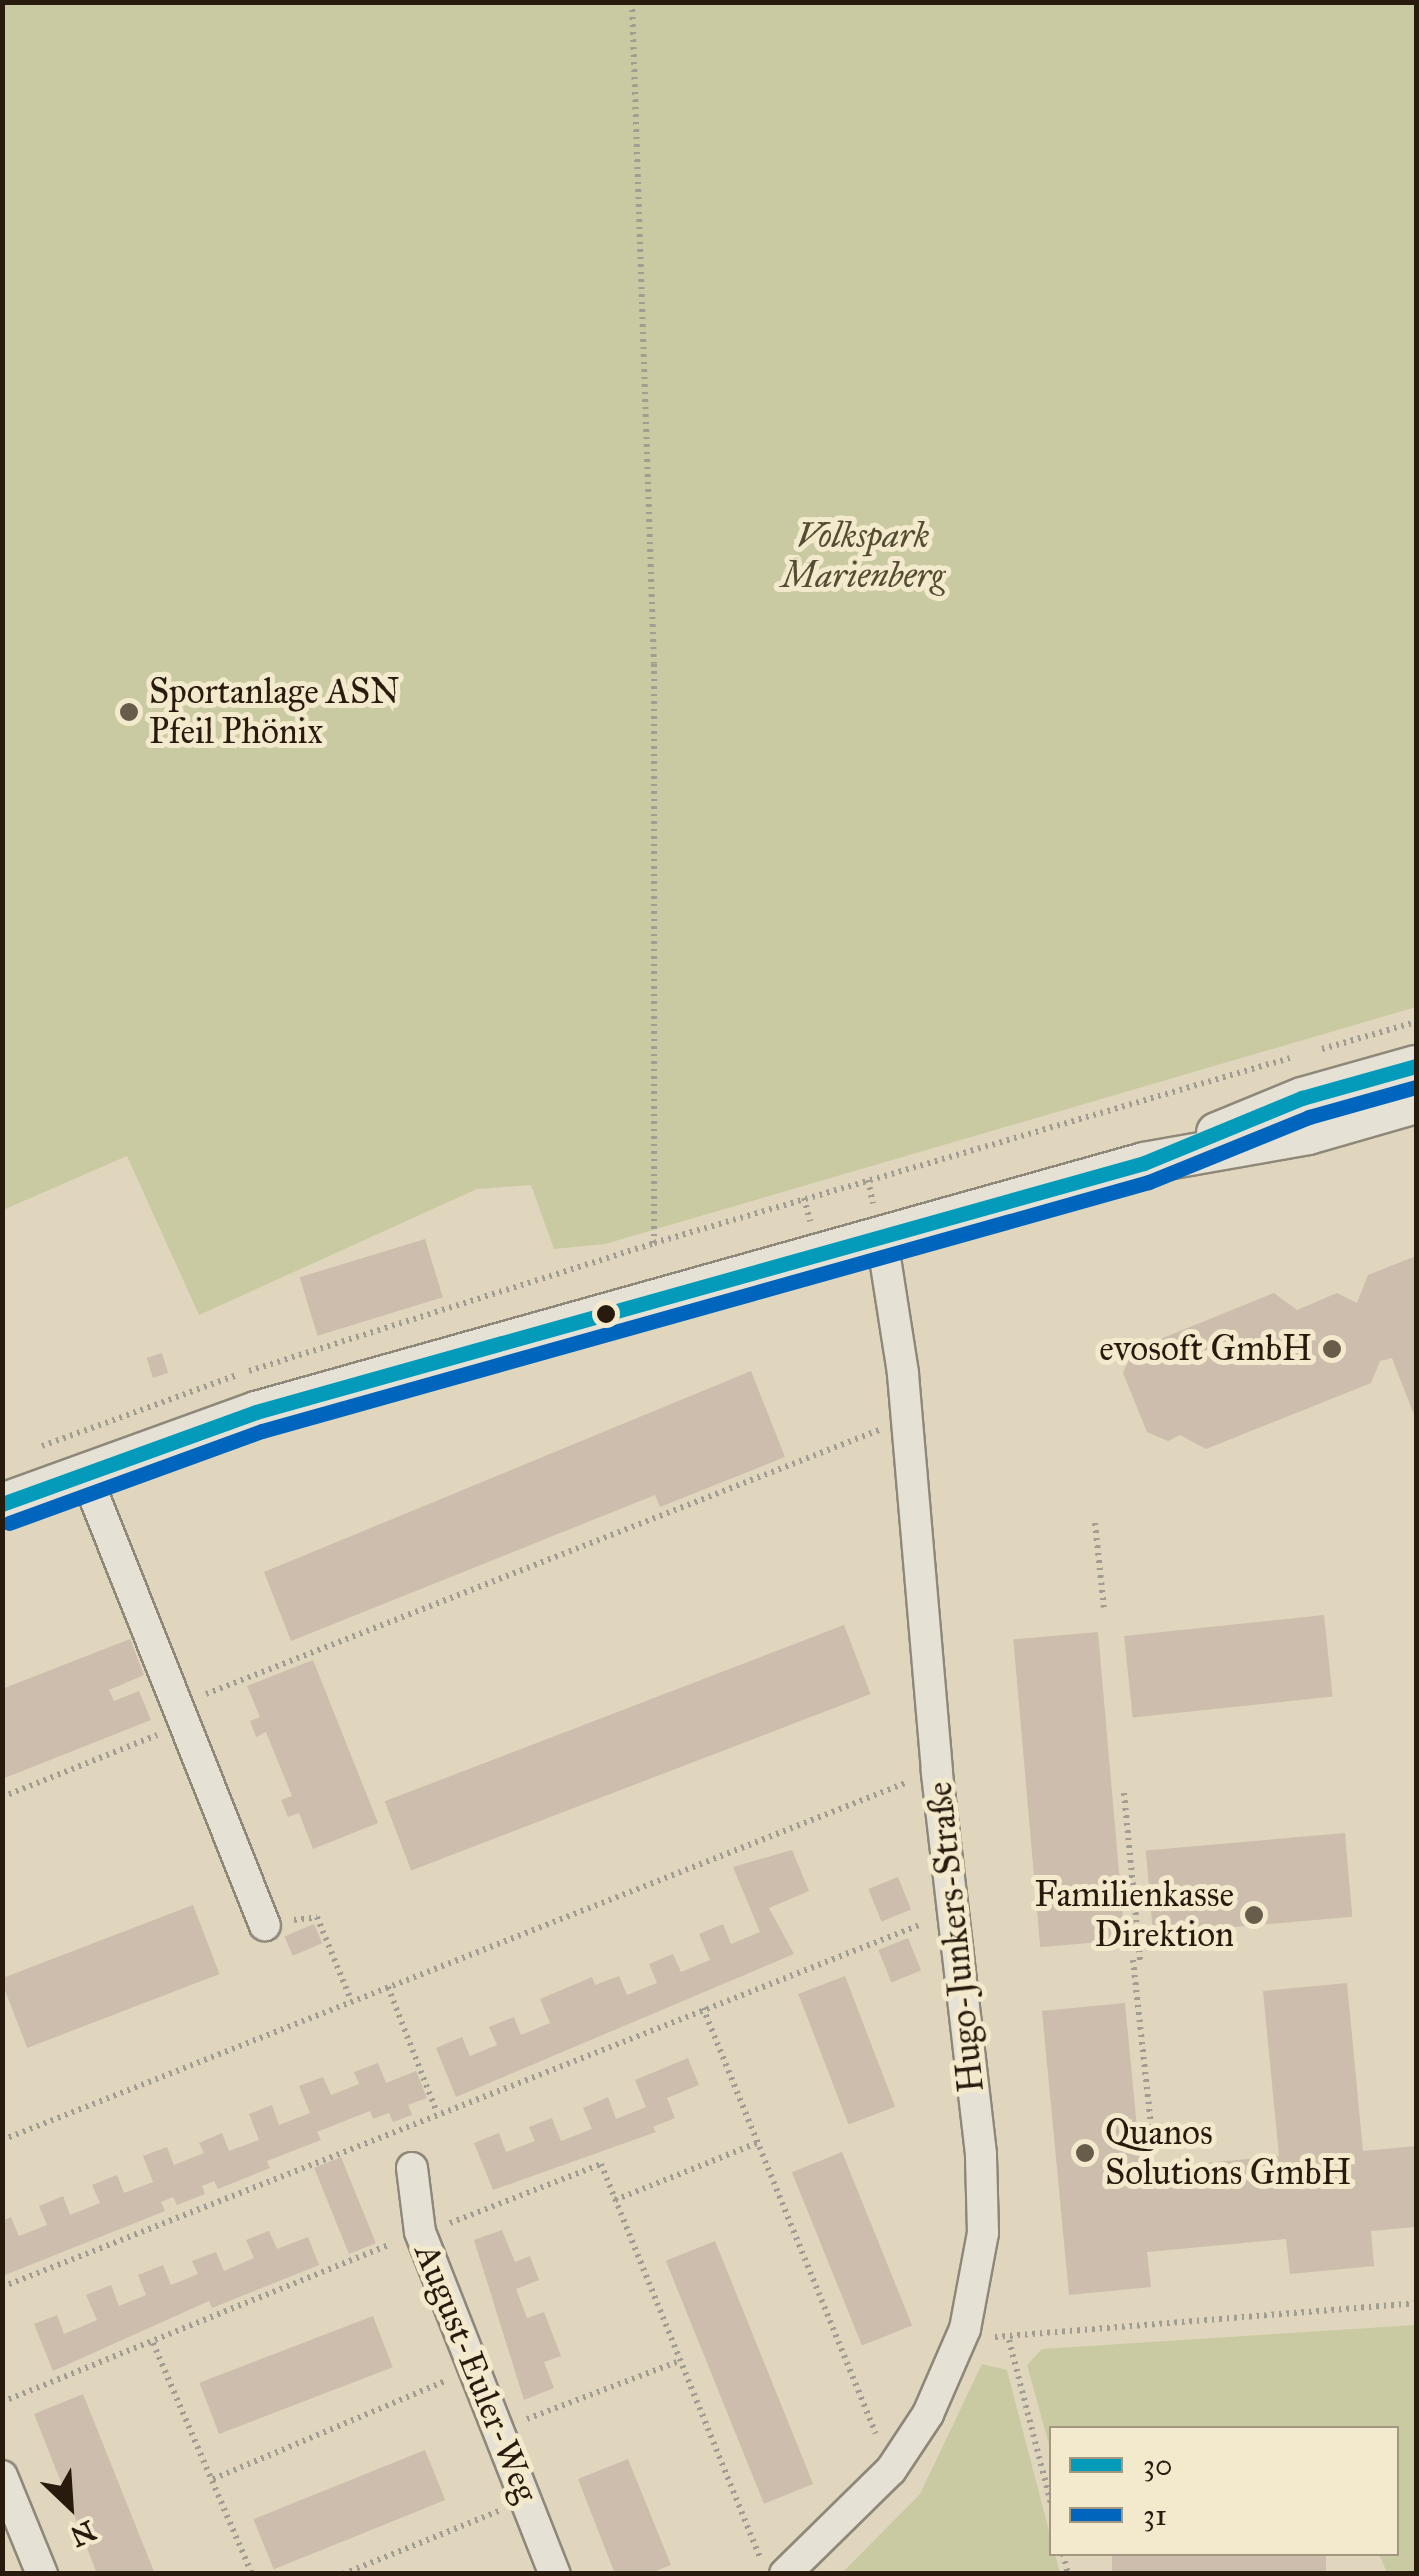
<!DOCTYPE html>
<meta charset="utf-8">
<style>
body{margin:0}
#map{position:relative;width:1419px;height:2576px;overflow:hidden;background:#dfd6bd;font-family:"IM FELL Great Primer",serif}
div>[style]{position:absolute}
.green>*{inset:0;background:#cacaa2}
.building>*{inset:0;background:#cdbdad;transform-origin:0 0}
.path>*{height:6px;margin-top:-3px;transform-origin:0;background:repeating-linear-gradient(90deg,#a29d92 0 2.5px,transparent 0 7.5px)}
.roads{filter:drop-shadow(2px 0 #8f8879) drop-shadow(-2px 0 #8f8879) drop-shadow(0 2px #8f8879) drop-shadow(0 -2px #8f8879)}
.minor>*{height:30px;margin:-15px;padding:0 15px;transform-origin:15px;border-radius:15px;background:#e5e1d5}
.secondary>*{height:40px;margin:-20px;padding:0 20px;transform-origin:20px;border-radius:20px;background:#e5e1d5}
.bus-1>*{height:15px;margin:-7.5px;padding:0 7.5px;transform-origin:7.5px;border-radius:7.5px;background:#049bbb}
.bus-2>*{height:15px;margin:-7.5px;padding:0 7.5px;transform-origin:7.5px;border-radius:7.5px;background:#0065bd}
.dots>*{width:28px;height:28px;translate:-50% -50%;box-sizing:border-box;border:5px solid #f3e9cc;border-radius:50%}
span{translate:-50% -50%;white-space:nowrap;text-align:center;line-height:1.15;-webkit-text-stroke:10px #f3e9cc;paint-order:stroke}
.park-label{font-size:35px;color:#534d34;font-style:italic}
.poi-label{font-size:35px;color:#281b0e}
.left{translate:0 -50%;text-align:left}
.right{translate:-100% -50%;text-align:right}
.street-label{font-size:35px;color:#281b0e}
.frame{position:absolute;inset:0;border:5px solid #281b0e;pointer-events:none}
.legend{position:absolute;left:1049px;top:2426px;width:350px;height:130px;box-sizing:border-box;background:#f3e9cc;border:2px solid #a29780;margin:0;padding:12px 18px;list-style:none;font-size:30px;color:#281b0e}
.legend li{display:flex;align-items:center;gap:20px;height:50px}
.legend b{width:50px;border:2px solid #a29780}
.north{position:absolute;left:20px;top:2456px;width:100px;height:100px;-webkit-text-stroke:8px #f3e9cc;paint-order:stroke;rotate:155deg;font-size:28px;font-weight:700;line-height:40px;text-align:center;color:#281b0e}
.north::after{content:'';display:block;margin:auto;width:35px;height:45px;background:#281b0e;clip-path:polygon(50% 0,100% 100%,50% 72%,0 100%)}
</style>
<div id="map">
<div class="green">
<i style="clip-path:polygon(3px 2px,1416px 3px,1416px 1007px,605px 1244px,554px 1249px,531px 1185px,477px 1189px,199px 1315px,127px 1156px,3px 1210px)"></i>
<i style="clip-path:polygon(1416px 2325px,1416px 2573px,1387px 2573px,1379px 2554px,1396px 2554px,1396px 2428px,1052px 2428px,1051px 2452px,1027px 2365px,1042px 2349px)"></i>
<i style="clip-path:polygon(982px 2364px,1007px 2370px,1060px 2573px,842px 2573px,920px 2494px)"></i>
</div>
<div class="building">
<i style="left:425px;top:1239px;width:61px;height:131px;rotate:73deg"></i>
<i style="clip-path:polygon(1416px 1256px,1416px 1420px,1392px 1358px,1380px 1361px,1371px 1383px,1206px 1449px,1180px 1435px,1168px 1441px,1147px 1432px,1123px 1373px,1133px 1350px,1274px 1293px,1297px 1310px,1337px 1293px,1357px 1303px,1368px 1275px)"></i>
<i style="left:162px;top:1353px;width:21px;height:16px;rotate:73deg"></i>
<i style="clip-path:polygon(751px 1371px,785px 1457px,660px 1507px,655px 1495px,291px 1641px,264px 1572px)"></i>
<i style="left:1324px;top:1615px;width:82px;height:201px;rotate:84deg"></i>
<i style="left:844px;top:1625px;width:74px;height:492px;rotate:69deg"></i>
<i style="left:1098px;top:1632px;width:309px;height:85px;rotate:85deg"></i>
<i style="clip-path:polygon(130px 1639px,144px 1675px,109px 1690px,114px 1701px,139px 1691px,151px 1720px,2px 1779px,2px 1689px)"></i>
<i style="clip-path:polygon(313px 1660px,378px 1823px,313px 1849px,299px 1813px,288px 1817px,281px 1800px,292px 1796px,266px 1732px,256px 1737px,250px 1721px,260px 1717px,247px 1686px)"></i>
<i style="left:1345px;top:1833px;width:84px;height:200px;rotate:85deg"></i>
<i style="clip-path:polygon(792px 1850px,809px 1891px,769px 1908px,794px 1954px,456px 2097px,436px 2048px,462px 2037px,470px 2056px,497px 2045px,489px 2027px,514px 2017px,521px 2035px,550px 2023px,540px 1999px,592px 1977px,595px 1985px,619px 1976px,627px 1995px,657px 1983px,649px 1964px,673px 1954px,681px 1972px,710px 1960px,699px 1934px,723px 1924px,731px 1944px,760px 1932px,733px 1867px)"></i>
<i style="left:898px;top:1877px;width:35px;height:32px;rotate:68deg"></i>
<i style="left:193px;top:1905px;width:74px;height:206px;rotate:69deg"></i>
<i style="left:314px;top:1924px;width:21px;height:32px;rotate:67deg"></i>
<i style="left:908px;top:1938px;width:35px;height:32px;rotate:68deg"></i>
<i style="left:845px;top:1976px;width:140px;height:50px;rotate:69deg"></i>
<i style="clip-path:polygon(1347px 1983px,1363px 2151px,1416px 2146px,1416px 2227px,1371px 2231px,1374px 2266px,1290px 2274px,1286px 2239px,1147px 2252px,1151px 2287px,1069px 2295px,1042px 2011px,1125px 2003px,1141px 2169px,1279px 2156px,1263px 1991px)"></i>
<i style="clip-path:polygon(688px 2058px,699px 2085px,667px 2098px,675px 2118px,653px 2127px,656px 2132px,493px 2190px,474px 2143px,499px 2133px,506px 2152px,535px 2141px,529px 2127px,552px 2118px,561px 2141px,592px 2129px,583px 2108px,608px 2097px,616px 2119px,646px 2107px,635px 2080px)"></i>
<i style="clip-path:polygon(378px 2063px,386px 2083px,416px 2071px,427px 2098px,408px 2105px,412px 2115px,393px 2122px,389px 2113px,373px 2119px,370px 2111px,337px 2124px,317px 2132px,321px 2140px,267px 2161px,270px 2168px,218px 2189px,214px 2181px,202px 2186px,205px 2194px,177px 2205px,173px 2197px,161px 2202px,165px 2211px,5px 2275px,2px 2221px,11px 2217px,19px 2236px,47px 2225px,39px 2206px,63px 2196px,70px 2215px,100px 2203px,92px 2185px,117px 2175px,124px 2193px,153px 2182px,143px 2156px,167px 2147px,174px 2165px,204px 2153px,199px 2143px,222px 2133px,229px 2151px,259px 2140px,249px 2114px,272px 2105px,279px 2125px,310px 2113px,299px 2086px,323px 2077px,331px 2095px,359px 2084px,354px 2072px)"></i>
<i style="left:842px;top:2152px;width:187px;height:54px;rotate:68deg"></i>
<i style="left:341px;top:2157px;width:93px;height:29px;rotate:68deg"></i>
<i style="clip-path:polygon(502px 2230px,515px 2262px,530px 2256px,539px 2280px,516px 2289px,527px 2318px,544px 2312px,561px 2356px,544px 2362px,554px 2388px,524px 2400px,474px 2240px)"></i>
<i style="clip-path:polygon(269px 2231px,277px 2249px,308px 2237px,319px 2265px,212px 2308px,209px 2301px,53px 2371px,34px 2324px,57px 2315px,64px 2334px,97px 2320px,86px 2295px,111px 2285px,119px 2306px,146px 2295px,138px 2275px,163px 2265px,171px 2285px,198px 2274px,192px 2261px,216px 2252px,224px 2271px,254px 2258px,246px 2240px)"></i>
<i style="left:715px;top:2241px;width:262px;height:53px;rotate:68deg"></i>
<i style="left:373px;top:2316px;width:55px;height:186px;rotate:69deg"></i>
<i style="clip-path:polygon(83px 2394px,155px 2574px,97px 2574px,89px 2553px,34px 2414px)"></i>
<i style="left:425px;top:2450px;width:54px;height:185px;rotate:68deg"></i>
<i style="clip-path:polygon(628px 2459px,671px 2565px,648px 2574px,615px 2574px,578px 2479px)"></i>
<i style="left:1112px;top:2554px;width:214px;height:20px"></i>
</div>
<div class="path">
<i style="left:632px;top:2px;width:662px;rotate:88.1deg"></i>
<i style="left:654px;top:664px;width:579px;rotate:90deg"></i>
<i style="left:1322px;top:1049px;width:98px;rotate:-16deg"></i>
<i style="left:868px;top:1180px;width:24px;rotate:78deg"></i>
<i style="left:804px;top:1198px;width:24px;rotate:75deg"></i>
<i style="left:249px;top:1371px;width:425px;rotate:-17.5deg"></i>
<i style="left:654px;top:1243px;width:662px;rotate:-16.22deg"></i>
<i style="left:42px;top:1446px;width:208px;rotate:-20deg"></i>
<i style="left:1095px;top:1523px;width:85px;rotate:84deg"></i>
<i style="left:206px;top:1694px;width:723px;rotate:-21.42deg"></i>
<i style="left:1124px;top:1793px;width:168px;rotate:84.5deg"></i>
<i style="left:2px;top:1797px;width:167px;rotate:-21.8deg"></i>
<i style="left:294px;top:1920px;width:23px;rotate:-7deg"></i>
<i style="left:317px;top:1917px;width:90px;rotate:67.7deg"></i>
<i style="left:1133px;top:1960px;width:193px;rotate:83.8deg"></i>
<i style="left:388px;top:1987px;width:135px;rotate:68.7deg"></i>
<i style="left:703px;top:2008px;width:459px;rotate:67.9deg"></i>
<i style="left:2px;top:2140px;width:974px;rotate:-21.56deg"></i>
<i style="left:615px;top:2200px;width:153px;rotate:-21.9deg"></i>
<i style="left:450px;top:2223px;width:162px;rotate:-21.3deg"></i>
<i style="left:601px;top:2164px;width:425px;rotate:68deg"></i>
<i style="left:2px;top:2287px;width:989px;rotate:-21.53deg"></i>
<i style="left:995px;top:2337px;width:422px;rotate:-4.6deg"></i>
<i style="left:1009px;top:2340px;width:172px;rotate:75.6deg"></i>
<i style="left:153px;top:2343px;width:251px;rotate:66.8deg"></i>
<i style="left:2px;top:2402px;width:420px;rotate:-22.1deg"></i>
<i style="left:527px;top:2419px;width:164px;rotate:-20.8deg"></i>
<i style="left:213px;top:2479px;width:254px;rotate:-22.9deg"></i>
<i style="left:1063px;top:2554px;width:21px;rotate:76deg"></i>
<i style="left:343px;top:2574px;width:168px;rotate:-22deg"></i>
</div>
<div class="roads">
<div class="minor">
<i style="left:84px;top:1471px;width:489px;rotate:68.3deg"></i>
<i style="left:412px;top:2168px;width:64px;rotate:82.9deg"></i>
<i style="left:420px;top:2232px;width:368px;rotate:68.5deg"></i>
<i style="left:2px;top:2476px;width:106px;rotate:67.8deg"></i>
<i style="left:785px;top:2574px;width:148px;rotate:-44.5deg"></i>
<i style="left:891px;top:2470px;width:67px;rotate:-56.5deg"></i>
<i style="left:928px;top:2414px;width:93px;rotate:-66.5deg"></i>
<i style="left:965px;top:2329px;width:98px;rotate:-79.4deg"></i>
<i style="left:983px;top:2233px;width:79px;rotate:-91.5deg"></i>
<i style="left:981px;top:2154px;width:386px;rotate:-96.6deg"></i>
<i style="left:937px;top:1771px;width:399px;rotate:-94.9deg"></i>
<i style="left:903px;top:1373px;width:136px;rotate:-98.9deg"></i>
</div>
<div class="secondary">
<i style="left:1217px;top:1133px;width:92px;rotate:-22.4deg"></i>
<i style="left:1302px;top:1098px;width:118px;rotate:-15.7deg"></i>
<i style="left:2px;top:1504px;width:270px;rotate:-19.9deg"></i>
<i style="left:256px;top:1412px;width:922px;rotate:-15.66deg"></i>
<i style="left:1144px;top:1163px;width:167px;rotate:-10deg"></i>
<i style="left:1308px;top:1134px;width:112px;rotate:-16deg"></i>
</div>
</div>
<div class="bus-1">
<i style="left:2px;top:1504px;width:270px;rotate:-19.9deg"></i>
<i style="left:256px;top:1412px;width:922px;rotate:-15.66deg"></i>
<i style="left:1144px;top:1163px;width:171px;rotate:-22.4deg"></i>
<i style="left:1302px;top:1098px;width:118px;rotate:-15.7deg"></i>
</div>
<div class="bus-2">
<i style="left:9px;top:1523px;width:269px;rotate:-20deg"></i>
<i style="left:262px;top:1431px;width:921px;rotate:-15.68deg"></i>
<i style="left:1149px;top:1182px;width:173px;rotate:-22.1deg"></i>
<i style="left:1309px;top:1117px;width:111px;rotate:-15.7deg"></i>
</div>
<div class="dots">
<i style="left:129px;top:712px;background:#685c4b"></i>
<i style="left:606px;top:1314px;background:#281b0e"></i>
<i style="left:1332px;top:1349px;background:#685c4b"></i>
<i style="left:1254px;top:1915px;background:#685c4b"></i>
<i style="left:1085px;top:2153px;background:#685c4b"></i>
</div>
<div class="park-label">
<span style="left:863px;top:556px">Volkspark<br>Marienberg</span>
</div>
<div class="poi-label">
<span class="left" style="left:149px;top:712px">Sportanlage ASN<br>Pfeil Phönix</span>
<span class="right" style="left:1312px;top:1349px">evosoft GmbH</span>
<span class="right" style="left:1234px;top:1915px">Familienkasse<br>Direktion</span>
<span class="left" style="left:1105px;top:2153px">Quanos<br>Solutions GmbH</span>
</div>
<div class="street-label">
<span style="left:956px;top:1937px;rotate:-96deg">Hugo-Junkers-Straße</span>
<span style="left:476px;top:2373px;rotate:68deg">August-Euler-Weg</span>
</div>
<div class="frame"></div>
<ul class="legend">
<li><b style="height:12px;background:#049bbb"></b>30</li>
<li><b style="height:12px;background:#0065bd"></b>31</li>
</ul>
<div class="north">N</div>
</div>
